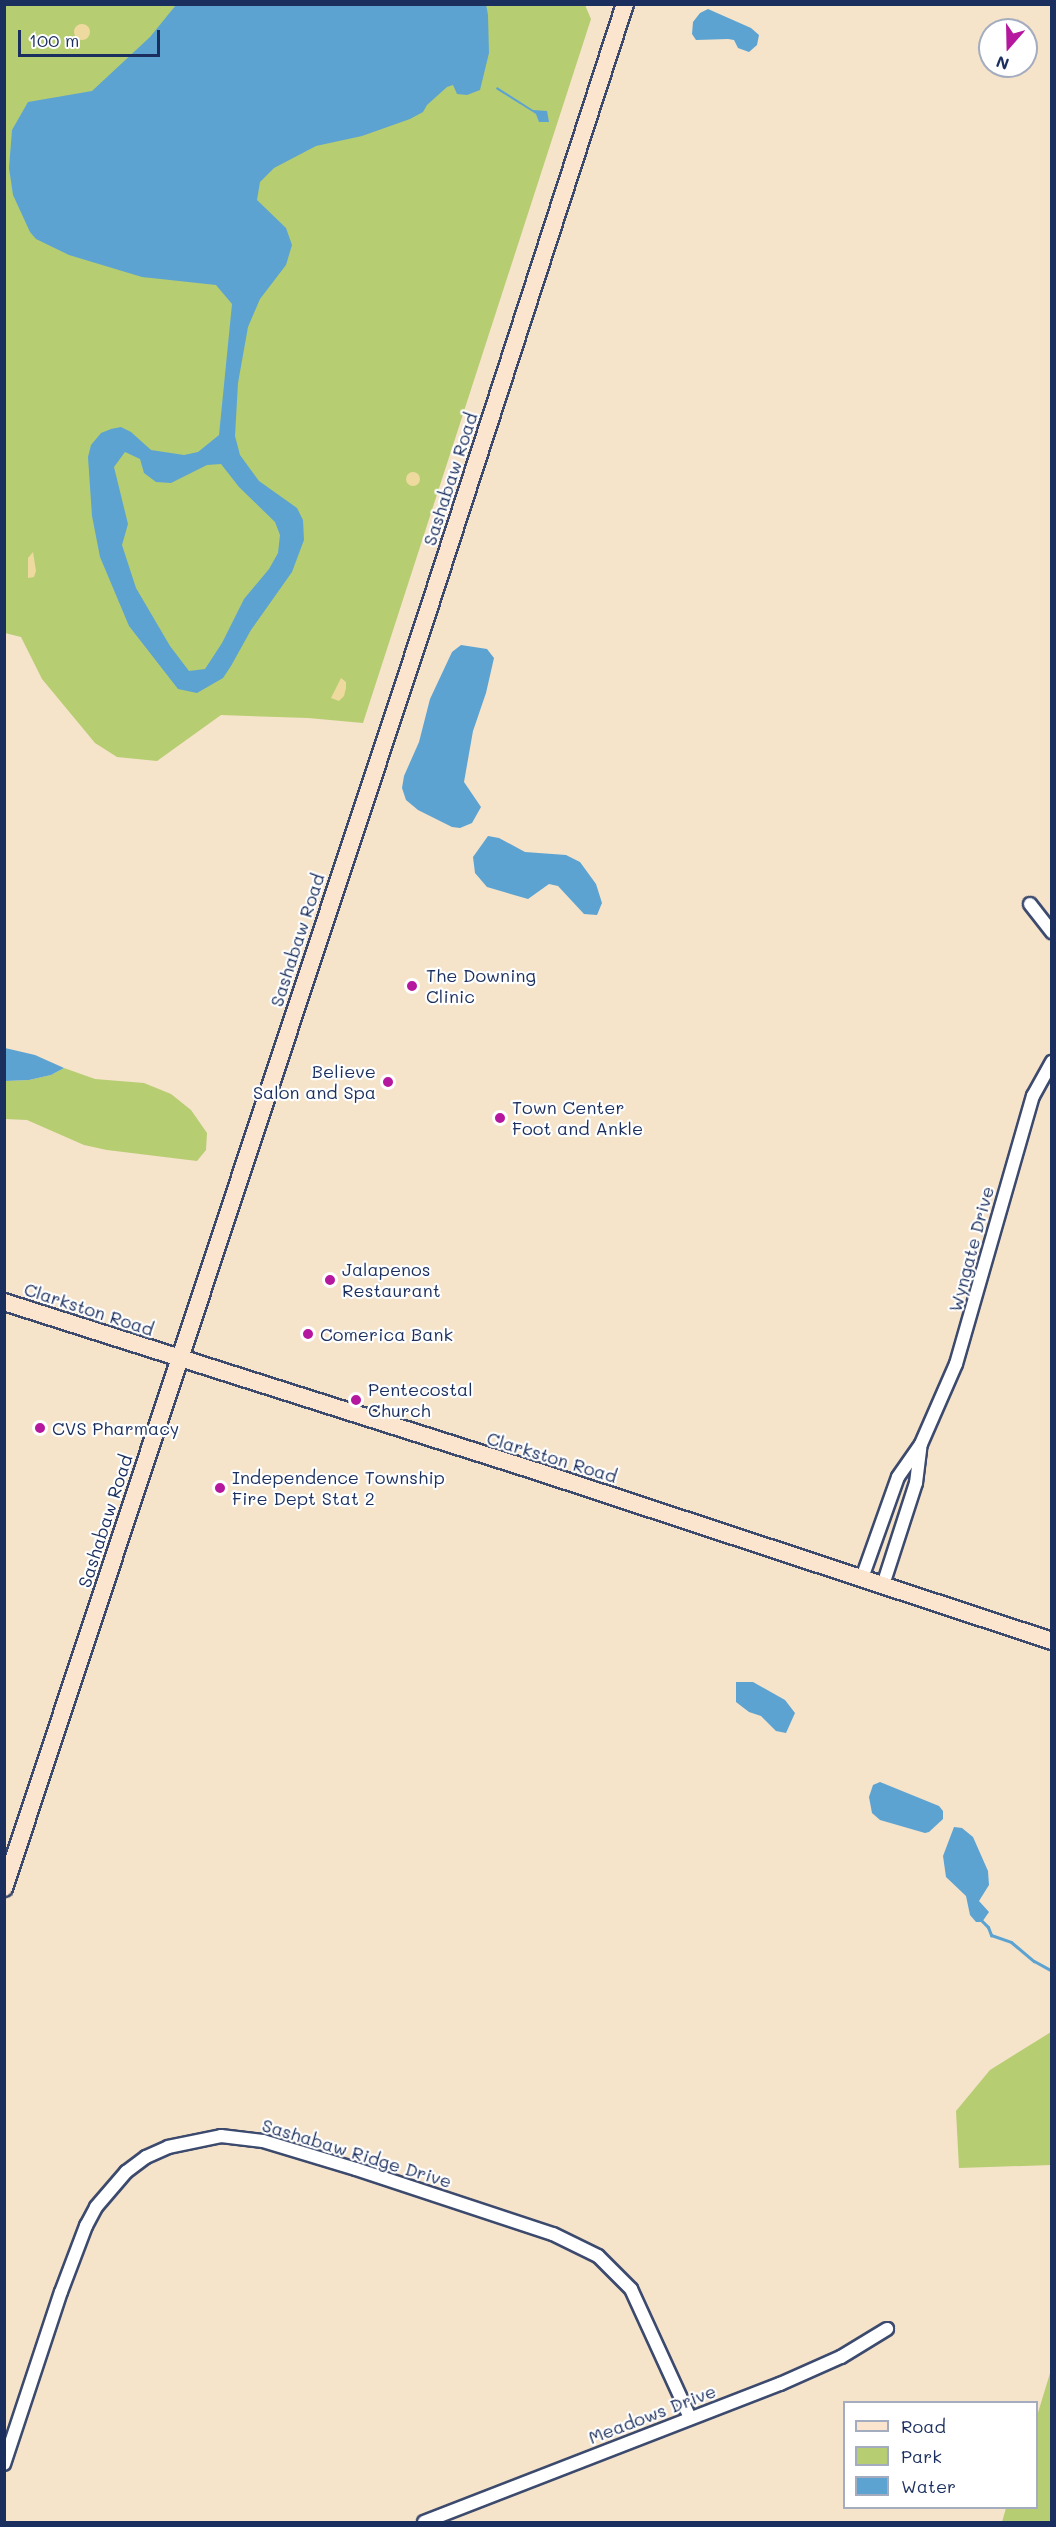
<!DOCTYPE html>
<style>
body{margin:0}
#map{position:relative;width:1056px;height:2527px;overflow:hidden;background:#f5e3ca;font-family:Mali,sans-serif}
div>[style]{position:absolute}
.green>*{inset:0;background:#b7cd72}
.sand>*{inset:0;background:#eeda9e}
.round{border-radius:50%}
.water>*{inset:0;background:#5ca3d2}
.stream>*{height:3px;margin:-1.5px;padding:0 1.5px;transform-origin:1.5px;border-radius:1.5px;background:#5ca3d2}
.roads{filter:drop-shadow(2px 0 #3c4a6e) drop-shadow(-2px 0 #3c4a6e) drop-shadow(0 2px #3c4a6e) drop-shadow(0 -2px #3c4a6e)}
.street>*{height:12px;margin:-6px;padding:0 6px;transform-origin:6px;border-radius:6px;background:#fff}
.secondary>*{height:16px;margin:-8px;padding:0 8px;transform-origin:8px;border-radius:8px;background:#fce5cf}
.dots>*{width:16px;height:16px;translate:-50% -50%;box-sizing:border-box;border:3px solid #fff;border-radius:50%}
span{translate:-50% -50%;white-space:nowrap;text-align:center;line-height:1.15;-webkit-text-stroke:4.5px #fff;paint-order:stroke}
.street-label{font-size:18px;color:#1b2f5e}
.poi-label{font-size:18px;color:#1b2f5e}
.left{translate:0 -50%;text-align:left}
.right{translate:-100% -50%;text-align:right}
.frame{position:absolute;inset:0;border:6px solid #1b2f5e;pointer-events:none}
.legend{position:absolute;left:843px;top:2401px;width:195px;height:108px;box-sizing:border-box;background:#fff;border:2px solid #a4acbf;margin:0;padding:8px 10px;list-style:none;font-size:18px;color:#1b2f5e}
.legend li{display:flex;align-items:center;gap:12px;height:30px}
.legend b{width:30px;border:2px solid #a4acbf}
.north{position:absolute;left:978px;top:18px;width:60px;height:60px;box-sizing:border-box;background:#fff;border:2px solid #a4acbf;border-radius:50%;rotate:200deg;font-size:16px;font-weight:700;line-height:24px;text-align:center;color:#1b2f5e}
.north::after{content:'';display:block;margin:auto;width:21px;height:27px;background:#b5179e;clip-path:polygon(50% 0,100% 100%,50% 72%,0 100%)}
.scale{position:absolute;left:18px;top:30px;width:142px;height:27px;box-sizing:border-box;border:3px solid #1b2f5e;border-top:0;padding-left:8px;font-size:18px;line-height:21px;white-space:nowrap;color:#1b2f5e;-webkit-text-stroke:4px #fff;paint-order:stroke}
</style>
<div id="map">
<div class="green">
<i style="clip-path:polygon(4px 5px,585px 5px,591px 19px,363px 723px,308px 718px,221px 715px,157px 761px,117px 757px,95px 743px,42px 679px,21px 637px,5px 633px)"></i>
<i style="clip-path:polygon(64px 1068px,95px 1079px,144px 1083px,171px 1094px,191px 1110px,207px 1133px,206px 1150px,197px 1161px,107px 1150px,84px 1145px,27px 1120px,5px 1119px,5px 1081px,29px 1080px,51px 1075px)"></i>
<i style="clip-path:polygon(1051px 2032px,1051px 2165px,959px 2168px,956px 2111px,990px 2070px)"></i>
<i style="clip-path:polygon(1051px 2370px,1051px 2522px,1002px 2522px,1006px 2508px,1036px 2508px,1037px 2416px)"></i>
</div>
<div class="sand">
<i class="round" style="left:74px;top:24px;width:16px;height:16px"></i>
<i class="round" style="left:406px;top:472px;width:14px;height:14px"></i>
<i style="clip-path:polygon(33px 552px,36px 571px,34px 577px,28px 578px,28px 558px)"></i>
<i style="clip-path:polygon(341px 678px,346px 682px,346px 688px,344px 696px,339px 701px,331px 698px)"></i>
</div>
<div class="water">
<i style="clip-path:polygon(evenodd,176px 5px,486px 4px,488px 15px,489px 53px,480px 90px,467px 95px,457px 94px,453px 85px,447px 87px,427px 105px,423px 112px,410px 119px,362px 136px,316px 146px,274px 168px,260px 182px,257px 200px,286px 228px,292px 245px,286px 265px,260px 299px,248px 327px,238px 383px,235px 436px,240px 455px,259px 481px,297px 508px,303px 520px,304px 540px,292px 572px,251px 630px,231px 666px,223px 678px,197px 693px,178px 689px,129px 626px,100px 557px,92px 516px,88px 457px,91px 445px,101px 433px,111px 429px,121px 427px,131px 432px,151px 450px,184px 455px,198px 452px,219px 435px,232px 304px,216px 285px,142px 277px,69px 255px,36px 239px,30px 232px,13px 195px,9px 168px,12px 130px,28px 102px,92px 91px,150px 37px,176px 5px,125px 452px,140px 459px,144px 473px,156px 482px,171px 483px,207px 465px,221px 464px,239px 487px,275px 522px,280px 535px,278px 553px,269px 569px,244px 599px,222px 643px,205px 669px,189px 671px,170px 646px,136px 588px,122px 545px,128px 524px,114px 467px,125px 452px)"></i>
<i style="clip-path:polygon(708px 9px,751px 28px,759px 35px,757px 45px,749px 52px,738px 48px,734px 40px,728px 39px,696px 40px,692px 34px,693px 22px,700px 13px)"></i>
<i style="clip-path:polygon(497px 87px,533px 110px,547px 111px,549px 122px,539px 122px,536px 114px,496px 89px)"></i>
<i style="clip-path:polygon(461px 645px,487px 649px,494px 658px,486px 693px,473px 731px,464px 782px,481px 807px,472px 823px,460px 828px,452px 827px,418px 810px,406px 800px,402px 788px,404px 776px,419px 742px,430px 699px,452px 652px)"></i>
<i style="clip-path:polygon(488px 836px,499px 838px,525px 852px,566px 855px,580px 862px,596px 884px,602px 903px,597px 915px,584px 914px,558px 886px,549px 884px,528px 899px,487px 887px,475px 873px,473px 857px)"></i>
<i style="clip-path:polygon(5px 1048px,35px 1055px,64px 1068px,51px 1075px,29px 1080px,5px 1081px)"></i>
<i style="clip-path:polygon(736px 1682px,753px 1682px,785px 1700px,795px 1713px,786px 1733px,776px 1731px,761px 1716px,749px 1712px,736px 1702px)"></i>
<i style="clip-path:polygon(880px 1782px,939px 1806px,943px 1811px,943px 1819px,929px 1832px,925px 1833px,880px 1820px,872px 1813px,869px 1797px,873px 1785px)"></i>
<i style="clip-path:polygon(954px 1827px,962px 1828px,973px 1837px,988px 1871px,989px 1885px,979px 1901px,989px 1912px,982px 1922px,976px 1922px,970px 1915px,966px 1896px,946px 1877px,943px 1856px)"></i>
</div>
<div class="stream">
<i style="left:981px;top:1920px;width:10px;rotate:45deg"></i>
<i style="left:988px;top:1927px;width:9px;rotate:69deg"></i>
<i style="left:991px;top:1935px;width:21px;rotate:19deg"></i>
<i style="left:1011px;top:1942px;width:30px;rotate:40deg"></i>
<i style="left:1034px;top:1961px;width:21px;rotate:29deg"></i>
</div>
<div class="roads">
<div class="street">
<i style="left:1030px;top:904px;width:36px;rotate:52deg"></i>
<i style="left:862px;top:1578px;width:107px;rotate:-70.4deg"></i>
<i style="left:898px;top:1477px;width:40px;rotate:-55.1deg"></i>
<i style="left:921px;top:1444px;width:87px;rotate:-66.4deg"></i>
<i style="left:956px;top:1364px;width:279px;rotate:-74deg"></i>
<i style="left:1033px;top:1096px;width:39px;rotate:-61deg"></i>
<i style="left:883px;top:1585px;width:107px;rotate:-72.1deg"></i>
<i style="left:916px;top:1483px;width:35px;rotate:-83deg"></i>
<i style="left:4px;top:2464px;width:181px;rotate:-71.7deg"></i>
<i style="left:61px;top:2292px;width:71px;rotate:-69.3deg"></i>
<i style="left:86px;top:2226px;width:21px;rotate:-62deg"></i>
<i style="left:96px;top:2207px;width:46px;rotate:-49.4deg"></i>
<i style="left:126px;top:2172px;width:25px;rotate:-37deg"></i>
<i style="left:146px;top:2157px;width:24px;rotate:-24deg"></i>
<i style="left:168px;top:2147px;width:54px;rotate:-11.7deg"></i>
<i style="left:221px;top:2136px;width:42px;rotate:6.8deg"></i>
<i style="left:263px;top:2141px;width:97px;rotate:16.8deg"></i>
<i style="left:356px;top:2169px;width:207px;rotate:18.3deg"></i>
<i style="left:553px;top:2234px;width:50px;rotate:26.1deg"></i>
<i style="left:598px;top:2256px;width:47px;rotate:45deg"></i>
<i style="left:631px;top:2289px;width:142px;rotate:65.4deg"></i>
<i style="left:424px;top:2522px;width:382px;rotate:-21.2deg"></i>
<i style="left:780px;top:2384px;width:67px;rotate:-23.9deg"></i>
<i style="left:841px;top:2357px;width:54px;rotate:-31.3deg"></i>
</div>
<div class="secondary">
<i style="left:4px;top:1302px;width:565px;rotate:17.63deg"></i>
<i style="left:542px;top:1473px;width:537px;rotate:18.23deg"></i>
<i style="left:4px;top:1888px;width:1346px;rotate:-71.63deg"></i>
<i style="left:428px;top:611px;width:638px;rotate:-72.02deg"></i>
</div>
</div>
<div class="dots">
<i style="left:412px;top:986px;background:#b5179e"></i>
<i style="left:388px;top:1082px;background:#b5179e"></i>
<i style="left:500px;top:1118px;background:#b5179e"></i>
<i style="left:330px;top:1280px;background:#b5179e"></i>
<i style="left:308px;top:1334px;background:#b5179e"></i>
<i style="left:356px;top:1400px;background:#b5179e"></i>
<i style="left:40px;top:1428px;background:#b5179e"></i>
<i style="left:220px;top:1488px;background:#b5179e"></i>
</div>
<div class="street-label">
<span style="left:450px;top:479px;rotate:-72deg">Sashabaw Road</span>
<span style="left:297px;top:940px;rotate:-72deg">Sashabaw Road</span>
<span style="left:971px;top:1249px;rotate:-75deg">Wyngate Drive</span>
<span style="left:89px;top:1309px;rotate:18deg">Clarkston Road</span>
<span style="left:552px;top:1457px;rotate:17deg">Clarkston Road</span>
<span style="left:105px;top:1521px;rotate:-72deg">Sashabaw Road</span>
<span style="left:357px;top:2153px;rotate:17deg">Sashabaw Ridge Drive</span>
<span style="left:652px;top:2414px;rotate:-21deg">Meadows Drive</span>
</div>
<div class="poi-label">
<span class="left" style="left:426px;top:986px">The Downing<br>Clinic</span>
<span class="right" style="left:376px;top:1082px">Believe<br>Salon and Spa</span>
<span class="left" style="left:512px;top:1118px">Town Center<br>Foot and Ankle</span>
<span class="left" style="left:342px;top:1280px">Jalapenos<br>Restaurant</span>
<span class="left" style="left:320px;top:1334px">Comerica Bank</span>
<span class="left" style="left:368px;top:1400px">Pentecostal<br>Church</span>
<span class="left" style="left:52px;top:1428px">CVS Pharmacy</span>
<span class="left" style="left:232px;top:1488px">Independence Township<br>Fire Dept Stat 2</span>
</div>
<div class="frame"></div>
<ul class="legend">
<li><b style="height:8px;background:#fce5cf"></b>Road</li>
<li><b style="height:16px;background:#b7cd72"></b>Park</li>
<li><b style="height:16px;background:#5ca3d2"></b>Water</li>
</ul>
<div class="north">N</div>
<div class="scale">100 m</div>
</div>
